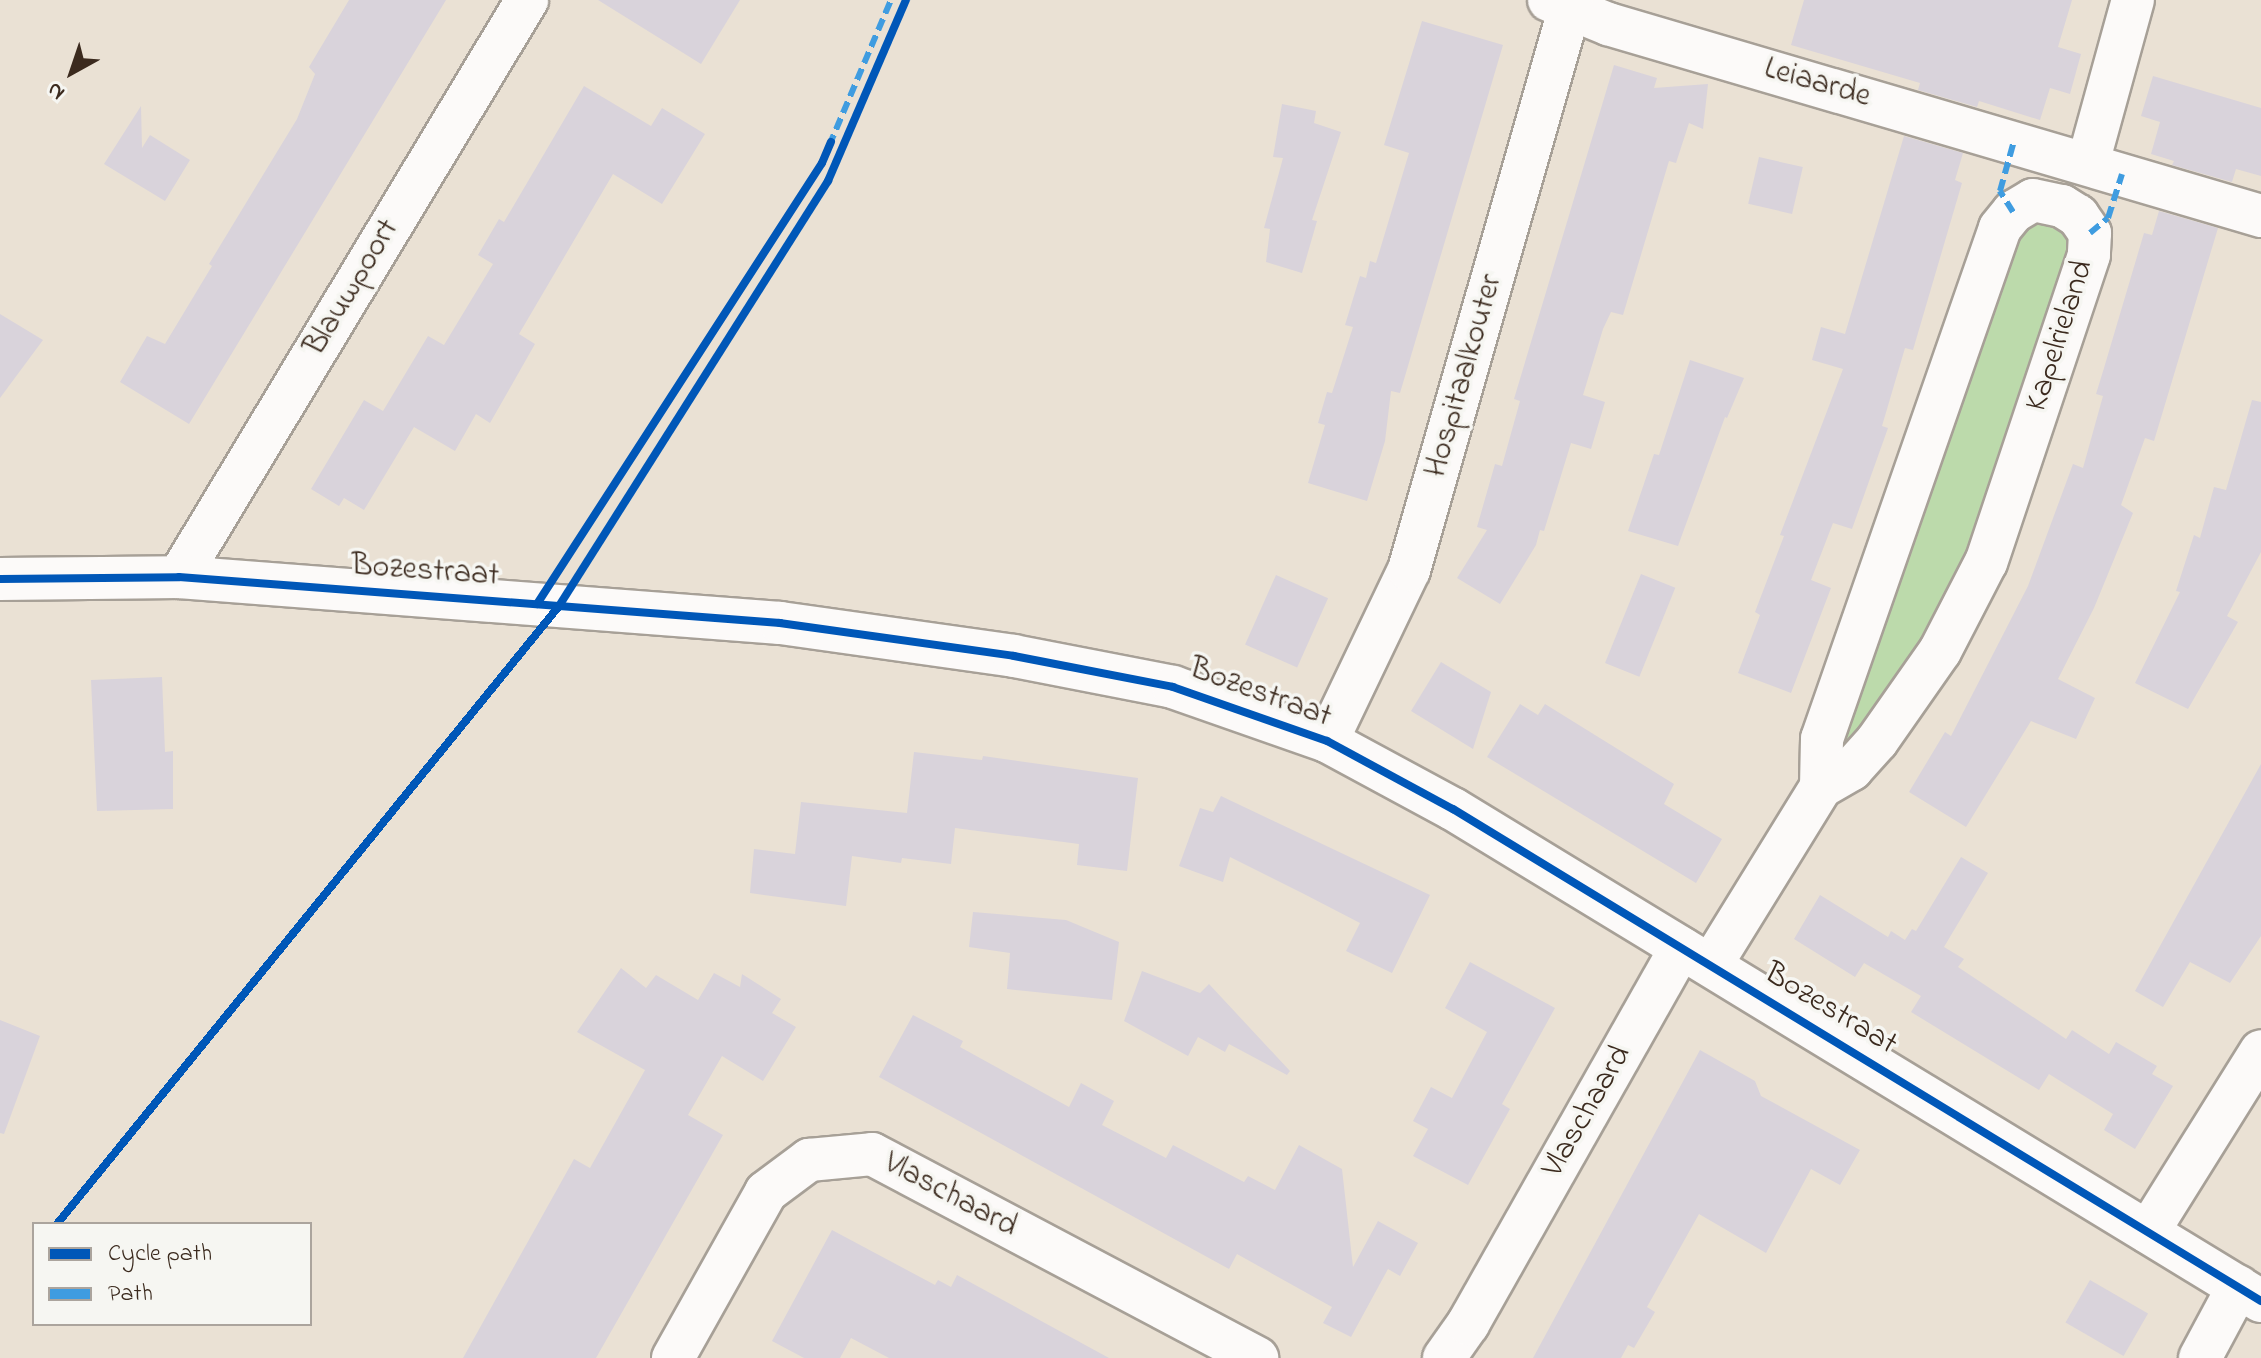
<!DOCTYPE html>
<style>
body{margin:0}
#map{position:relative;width:2261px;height:1358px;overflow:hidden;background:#eae1d4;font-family:"Indie Flower",sans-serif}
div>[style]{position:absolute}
.green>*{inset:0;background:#bcdaab}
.building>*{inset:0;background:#d9d3db;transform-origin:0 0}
.roads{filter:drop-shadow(2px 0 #a7a097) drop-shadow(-2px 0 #a7a097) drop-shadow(0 2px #a7a097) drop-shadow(0 -2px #a7a097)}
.street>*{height:42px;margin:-21px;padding:0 21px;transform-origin:21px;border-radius:21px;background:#fcfaf9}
.quiet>*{height:6px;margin-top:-3px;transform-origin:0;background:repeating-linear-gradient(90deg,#3f9ce0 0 12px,transparent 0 18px)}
.cycleway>*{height:8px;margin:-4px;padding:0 4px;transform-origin:4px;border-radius:4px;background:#0057b8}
span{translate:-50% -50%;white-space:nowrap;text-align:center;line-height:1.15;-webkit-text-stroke:7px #f6f6f2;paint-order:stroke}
.street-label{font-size:32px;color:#3b2a1e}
.legend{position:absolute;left:32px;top:1222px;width:280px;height:104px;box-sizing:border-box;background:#f6f6f2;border:2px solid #aba49d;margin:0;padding:10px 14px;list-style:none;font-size:24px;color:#3b2a1e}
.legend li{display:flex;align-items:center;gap:16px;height:40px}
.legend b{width:40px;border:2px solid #aba49d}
.north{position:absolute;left:32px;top:32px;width:80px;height:80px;-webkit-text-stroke:6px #f6f6f2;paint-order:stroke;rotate:220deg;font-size:22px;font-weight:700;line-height:32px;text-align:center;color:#3b2a1e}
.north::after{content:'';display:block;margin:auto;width:28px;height:36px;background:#3b2a1e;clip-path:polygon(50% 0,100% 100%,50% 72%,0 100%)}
</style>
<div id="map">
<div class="green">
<i style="clip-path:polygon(2042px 218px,2070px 236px,2071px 255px,1965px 571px,1928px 640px,1844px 750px,1837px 743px,1955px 420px,1995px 296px,2022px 228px)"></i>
</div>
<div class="building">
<i style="clip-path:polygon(349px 0,446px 0,189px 424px,120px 382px,147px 336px,165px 344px,212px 266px,209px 264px,297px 119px,315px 74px,309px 67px)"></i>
<i style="clip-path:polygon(598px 0,740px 0,701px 64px)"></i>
<i style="clip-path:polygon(1804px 0,2072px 0,2058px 47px,2081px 54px,2070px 94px,2050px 88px,2040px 120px,1979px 101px,1977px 107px,1918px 90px,1920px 83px,1791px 45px)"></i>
<i style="clip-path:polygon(1422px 21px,1503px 45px,1400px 393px,1391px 391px,1385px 441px,1367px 501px,1308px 483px,1325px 425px,1318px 423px,1327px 392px,1332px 393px,1353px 327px,1345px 325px,1360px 276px,1366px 278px,1370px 261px,1376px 263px,1409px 153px,1384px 145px)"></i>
<i style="clip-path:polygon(1614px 65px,1657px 78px,1654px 88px,1708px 84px,1703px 129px,1689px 123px,1676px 163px,1669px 161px,1623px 315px,1611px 312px,1603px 329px,1583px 395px,1605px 402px,1591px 449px,1571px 443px,1544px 531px,1540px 530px,1536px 545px,1500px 604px,1457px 578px,1487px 530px,1477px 527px,1495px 464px,1502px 466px,1520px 401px,1514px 399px)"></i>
<i style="clip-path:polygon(2153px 76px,2261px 108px,2261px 176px,2236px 169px,2232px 182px,2172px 165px,2174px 161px,2151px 154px,2160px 122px,2141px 116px)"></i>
<i style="clip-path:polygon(584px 86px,651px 126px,662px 108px,705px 134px,662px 204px,613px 174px,519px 334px,535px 344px,490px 423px,476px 414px,455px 451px,414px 427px,364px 510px,344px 498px,339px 506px,311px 489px,364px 400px,383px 411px,428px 336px,444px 345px,493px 264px,478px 255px,499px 219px,504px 222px)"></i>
<i style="clip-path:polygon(1282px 104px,1316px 111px,1314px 123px,1341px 132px,1312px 220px,1317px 221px,1302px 273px,1266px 262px,1270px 229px,1264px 228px,1283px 158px,1273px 157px)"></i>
<i style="clip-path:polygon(141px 106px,142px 148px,150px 135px,190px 160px,165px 201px,104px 164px)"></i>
<i style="clip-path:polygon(1904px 136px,1963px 153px,1955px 180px,1962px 183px,1913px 350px,1905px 348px,1882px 426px,1888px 428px,1852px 529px,1833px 523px,1811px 580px,1831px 588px,1791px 693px,1738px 673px,1760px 615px,1755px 612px,1784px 536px,1780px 535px,1843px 369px,1812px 360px,1821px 327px,1845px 334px)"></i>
<i style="left:1759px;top:157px;width:45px;height:48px;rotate:13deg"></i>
<i style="clip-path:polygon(2159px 211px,2218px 228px,2154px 441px,2145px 438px,2121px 505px,2133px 513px,2094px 608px,2058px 679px,2095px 698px,2076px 739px,2031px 721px,1966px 827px,1909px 792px,1945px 732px,1951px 736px,2028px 586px,2073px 464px,2083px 468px,2103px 396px,2096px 394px,2104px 368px,2144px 233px,2152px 235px)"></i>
<i style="clip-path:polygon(0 314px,43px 340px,0 398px)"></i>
<i style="clip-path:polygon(1690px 360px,1744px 378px,1727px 418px,1725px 417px,1678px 546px,1628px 531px,1654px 454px,1659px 455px)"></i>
<i style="clip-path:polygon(2252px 400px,2261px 402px,2261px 552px,2227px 616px,2238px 622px,2188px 709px,2135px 683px,2180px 592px,2176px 591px,2194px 535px,2200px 538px,2214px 487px,2226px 490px)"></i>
<i style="left:1641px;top:574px;width:37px;height:96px;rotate:22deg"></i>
<i style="left:1276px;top:575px;width:57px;height:76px;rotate:24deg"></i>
<i style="clip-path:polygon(1441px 662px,1491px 692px,1473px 749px,1411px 711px)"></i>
<i style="clip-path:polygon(162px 677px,165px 752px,173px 751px,173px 809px,97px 811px,91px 680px)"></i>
<i style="clip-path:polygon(1520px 704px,1538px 715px,1545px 704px,1674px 784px,1664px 804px,1722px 839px,1696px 883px,1487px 757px)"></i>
<i style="clip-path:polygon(914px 752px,982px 760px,983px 756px,1138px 778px,1127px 871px,1077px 865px,1079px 844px,955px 828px,951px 864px,902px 858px,901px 863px,852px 856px,846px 906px,750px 893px,754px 849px,795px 854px,801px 802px,907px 813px)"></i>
<i style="clip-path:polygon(2261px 764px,2261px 936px,2230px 983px,2190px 962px,2163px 1007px,2135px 991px)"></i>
<i style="clip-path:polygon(1221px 796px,1430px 895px,1392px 973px,1346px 951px,1360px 923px,1304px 894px,1230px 857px,1223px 882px,1179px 866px,1200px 808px,1213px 812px)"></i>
<i style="clip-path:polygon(1961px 857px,1988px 873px,1944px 947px,1964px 959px,1958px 967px,2066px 1039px,2072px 1030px,2109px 1054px,2116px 1042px,2157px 1066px,2152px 1074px,2173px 1086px,2135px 1149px,2104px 1130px,2113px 1114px,2049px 1074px,2039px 1090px,1911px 1012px,1921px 996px,1864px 963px,1855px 977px,1794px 939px,1820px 895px,1888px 937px,1891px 931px,1905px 940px,1912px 929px,1916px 931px)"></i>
<i style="clip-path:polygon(973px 912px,1066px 920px,1119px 942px,1112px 1000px,1007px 989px,1010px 953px,969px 947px)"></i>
<i style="clip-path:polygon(1470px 962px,1555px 1008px,1502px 1104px,1510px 1109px,1468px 1185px,1413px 1156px,1428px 1129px,1413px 1121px,1431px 1087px,1452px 1098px,1487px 1032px,1445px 1008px)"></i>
<i style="clip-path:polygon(621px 968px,646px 988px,656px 975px,698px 1000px,714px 973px,740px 987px,742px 974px,781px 999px,772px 1013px,796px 1027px,763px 1081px,722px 1056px,688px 1115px,723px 1135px,596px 1358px,463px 1358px,574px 1159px,590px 1168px,645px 1070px,577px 1032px)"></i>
<i style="clip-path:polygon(1142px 971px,1200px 993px,1209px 984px,1290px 1071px,1287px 1075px,1229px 1044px,1225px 1052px,1198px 1037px,1188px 1056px,1124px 1021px)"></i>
<i style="clip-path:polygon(913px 1015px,963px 1041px,960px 1047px,1069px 1107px,1081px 1083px,1114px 1101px,1102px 1125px,1166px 1158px,1173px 1145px,1244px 1182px,1248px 1176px,1275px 1190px,1299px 1145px,1342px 1169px,1353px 1267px,1378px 1221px,1418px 1243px,1400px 1276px,1388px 1269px,1351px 1337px,1323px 1323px,1332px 1307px,1237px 1254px,1229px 1269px,879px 1077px)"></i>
<i style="clip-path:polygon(0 1020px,40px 1036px,4px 1134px,0 1133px)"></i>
<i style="clip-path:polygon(1700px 1050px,1755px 1081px,1761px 1096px,1860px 1150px,1840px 1185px,1811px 1169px,1766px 1253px,1699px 1214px,1647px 1307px,1655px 1312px,1634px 1348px,1628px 1345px,1621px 1358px,1533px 1358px)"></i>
<i style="clip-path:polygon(832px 1230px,935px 1285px,938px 1280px,951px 1287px,957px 1275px,1109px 1358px,889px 1358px,851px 1338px,840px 1358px,804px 1358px,772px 1341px)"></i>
<i style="left:2090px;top:1280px;width:67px;height:49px;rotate:30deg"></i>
</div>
<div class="roads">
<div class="street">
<i style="left:1549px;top:0;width:64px;rotate:22.1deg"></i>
<i style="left:1608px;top:24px;width:681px;rotate:16.38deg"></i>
<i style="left:2088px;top:163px;width:169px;rotate:-74.6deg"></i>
<i style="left:179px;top:577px;width:674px;rotate:-58.9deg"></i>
<i style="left:0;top:579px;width:179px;rotate:-0.6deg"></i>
<i style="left:179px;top:577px;width:603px;rotate:4.38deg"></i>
<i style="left:780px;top:623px;width:236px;rotate:8deg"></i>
<i style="left:1014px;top:656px;width:162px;rotate:11deg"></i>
<i style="left:1173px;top:687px;width:163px;rotate:19.3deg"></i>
<i style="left:1327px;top:741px;width:143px;rotate:28.4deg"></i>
<i style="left:1453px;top:809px;width:946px;rotate:31.34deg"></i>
<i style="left:1327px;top:741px;width:190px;rotate:-64.4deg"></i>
<i style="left:1409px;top:570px;width:593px;rotate:-74.04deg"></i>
<i style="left:1711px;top:965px;width:209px;rotate:-58.3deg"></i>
<i style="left:1821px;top:787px;width:48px;rotate:-88.8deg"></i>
<i style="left:1822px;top:739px;width:541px;rotate:-70.79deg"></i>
<i style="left:2000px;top:228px;width:21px;rotate:-51deg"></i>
<i style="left:2013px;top:212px;width:23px;rotate:-31deg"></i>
<i style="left:2033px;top:200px;width:30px;rotate:12deg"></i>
<i style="left:2062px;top:206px;width:19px;rotate:32deg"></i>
<i style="left:2078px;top:216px;width:21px;rotate:55deg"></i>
<i style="left:2090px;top:233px;width:22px;rotate:93deg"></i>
<i style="left:2089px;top:255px;width:324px;rotate:108.5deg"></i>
<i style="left:1986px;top:562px;width:100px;rotate:117.3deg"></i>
<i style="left:1940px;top:651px;width:110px;rotate:125deg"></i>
<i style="left:1877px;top:741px;width:38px;rotate:132deg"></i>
<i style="left:1852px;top:769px;width:36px;rotate:150deg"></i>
<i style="left:2148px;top:1232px;width:213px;rotate:-58deg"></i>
<i style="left:673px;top:1358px;width:190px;rotate:-60.7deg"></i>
<i style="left:766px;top:1192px;width:54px;rotate:-36.7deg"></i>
<i style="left:809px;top:1160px;width:63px;rotate:-5.4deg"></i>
<i style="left:872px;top:1154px;width:436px;rotate:27.9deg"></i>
<i style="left:1444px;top:1358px;width:42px;rotate:-54.8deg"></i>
<i style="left:1468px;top:1324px;width:432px;rotate:-60.5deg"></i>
<i style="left:2200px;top:1358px;width:81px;rotate:-61.8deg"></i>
</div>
</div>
<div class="quiet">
<i style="left:829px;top:146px;width:159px;rotate:-67deg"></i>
<i style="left:2013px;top:212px;width:25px;rotate:-122deg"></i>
<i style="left:2000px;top:191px;width:52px;rotate:-74.4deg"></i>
<i style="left:2090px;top:233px;width:23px;rotate:-40deg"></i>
<i style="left:2108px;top:218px;width:46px;rotate:-72.3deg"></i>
</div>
<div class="cycleway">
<i style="left:0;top:579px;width:179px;rotate:-0.6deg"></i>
<i style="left:179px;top:577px;width:603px;rotate:4.38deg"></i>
<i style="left:780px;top:623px;width:236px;rotate:8deg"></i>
<i style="left:1014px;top:656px;width:162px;rotate:11deg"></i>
<i style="left:1173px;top:687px;width:163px;rotate:19.3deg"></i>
<i style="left:1327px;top:741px;width:143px;rotate:28.4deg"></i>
<i style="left:1453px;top:809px;width:946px;rotate:31.34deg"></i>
<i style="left:537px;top:604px;width:525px;rotate:-57.13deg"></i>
<i style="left:822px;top:163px;width:23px;rotate:-67deg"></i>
<i style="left:57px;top:1224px;width:796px;rotate:-50.91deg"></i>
<i style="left:559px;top:606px;width:503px;rotate:-57.67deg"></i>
<i style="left:828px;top:181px;width:197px;rotate:-66.7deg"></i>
</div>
<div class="street-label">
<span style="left:1817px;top:84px;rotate:16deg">Leiaarde</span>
<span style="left:353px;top:288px;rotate:-59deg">Blauwpoort</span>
<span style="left:2061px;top:336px;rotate:-72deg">Kapelrieland</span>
<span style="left:1465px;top:376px;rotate:-74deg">Hospitaalkouter</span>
<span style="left:425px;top:572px;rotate:4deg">Bozestraat</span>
<span style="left:1260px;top:694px;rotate:20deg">Bozestraat</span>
<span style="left:1830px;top:1010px;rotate:31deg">Bozestraat</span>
<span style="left:1588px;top:1112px;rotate:-60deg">Vlaschaard</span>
<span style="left:950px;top:1196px;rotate:28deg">Vlaschaard</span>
</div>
<ul class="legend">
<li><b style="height:10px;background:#0057b8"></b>Cycle path</li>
<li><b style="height:10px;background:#3f9ce0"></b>Path</li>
</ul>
<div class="north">N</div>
</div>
